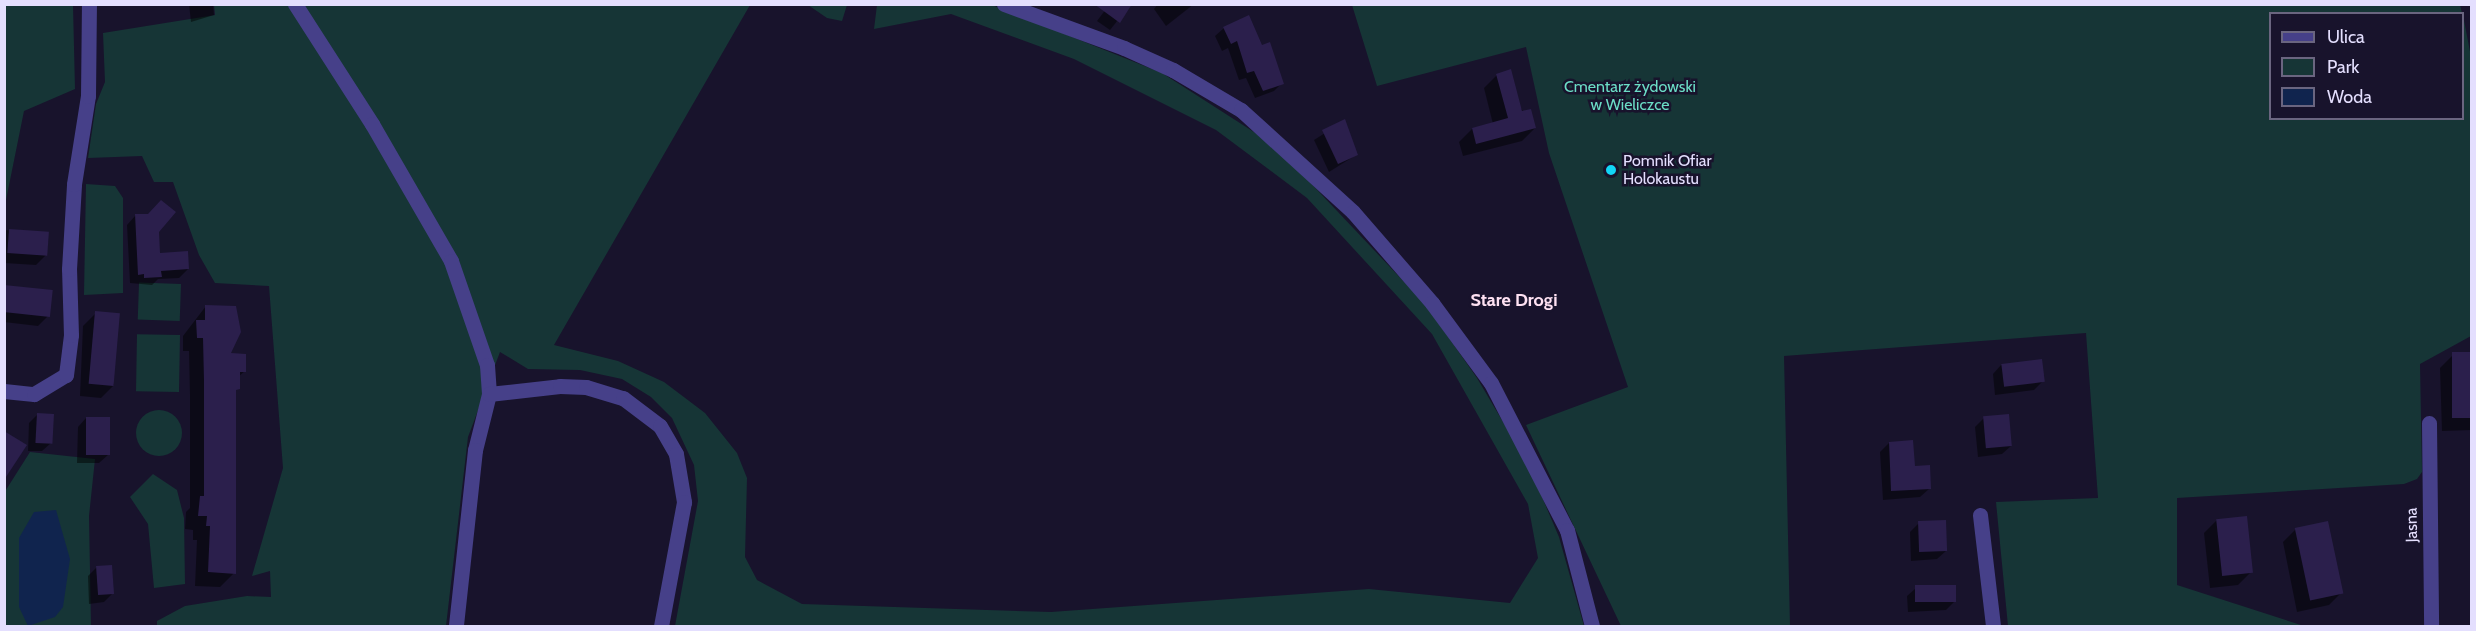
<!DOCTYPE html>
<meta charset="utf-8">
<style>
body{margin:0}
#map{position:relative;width:2476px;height:631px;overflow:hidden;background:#18132c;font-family:Cabin,sans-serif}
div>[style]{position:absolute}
.green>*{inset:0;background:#163536;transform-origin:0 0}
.round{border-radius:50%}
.water>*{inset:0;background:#10244e}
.shadow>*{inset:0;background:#0007}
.building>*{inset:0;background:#2b1f4c;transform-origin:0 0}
.minor>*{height:15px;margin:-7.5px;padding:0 7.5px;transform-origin:7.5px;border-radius:7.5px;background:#464089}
.tertiary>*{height:15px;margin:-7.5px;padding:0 7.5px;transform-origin:7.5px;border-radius:7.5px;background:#464089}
.dots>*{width:16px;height:16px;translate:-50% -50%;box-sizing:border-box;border:3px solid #18132c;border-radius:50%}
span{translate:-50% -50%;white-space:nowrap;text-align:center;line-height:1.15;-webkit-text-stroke:5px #18132c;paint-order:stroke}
.park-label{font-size:16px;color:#6bddc6}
.poi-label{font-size:16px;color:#e4dffe}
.left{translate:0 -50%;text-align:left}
.street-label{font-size:16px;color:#e4dffe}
.neighbourhood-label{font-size:18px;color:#fee1f2;font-weight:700}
.frame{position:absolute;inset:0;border:6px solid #e4dffe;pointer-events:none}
.legend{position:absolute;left:2269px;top:12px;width:195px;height:108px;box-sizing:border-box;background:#18132c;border:2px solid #6a6580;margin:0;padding:8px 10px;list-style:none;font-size:18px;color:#e4dffe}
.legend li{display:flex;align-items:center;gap:12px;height:30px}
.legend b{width:30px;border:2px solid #6a6580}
</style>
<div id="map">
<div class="green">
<i style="clip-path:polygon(5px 4px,73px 5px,75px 89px,24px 111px,5px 205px)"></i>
<i style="clip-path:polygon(214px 5px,750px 5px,554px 345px,618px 361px,664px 382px,705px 413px,737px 453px,747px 478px,745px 557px,757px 580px,802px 604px,1051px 612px,1369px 589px,1510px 603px,1538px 558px,1528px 504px,1432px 334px,1307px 198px,1216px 130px,1074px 59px,951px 14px,874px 29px,877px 5px,992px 5px,1162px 73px,1257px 134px,1304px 176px,1425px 304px,1477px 378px,1528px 464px,1559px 537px,1584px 626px,675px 626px,698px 501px,694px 465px,672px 418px,651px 397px,622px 379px,580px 370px,528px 369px,500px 352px,468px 437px,446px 626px,157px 626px,157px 621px,185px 606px,247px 596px,271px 597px,270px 571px,252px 576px,283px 468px,269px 286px,215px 283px,199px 255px,173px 182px,154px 182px,142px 156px,88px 158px,96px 104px,105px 82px,103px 33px,215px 15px)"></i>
<i style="clip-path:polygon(808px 5px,847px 5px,842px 21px,827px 18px)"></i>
<i style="clip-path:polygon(1352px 5px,2460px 5px,2462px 13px,2270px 14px,2270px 118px,2462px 118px,2463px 15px,2472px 62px,2471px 336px,2420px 364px,2422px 472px,2417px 479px,2404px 484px,2177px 498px,2177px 585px,2304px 626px,2008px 626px,1996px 502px,2098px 498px,2086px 333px,1784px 356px,1790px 626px,1621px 626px,1526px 425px,1628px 387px,1549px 153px,1526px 47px,1377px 86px)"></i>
<i style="clip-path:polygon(86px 184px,115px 186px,123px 198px,123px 293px,84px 295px)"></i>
<i style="left:181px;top:284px;width:37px;height:42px;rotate:92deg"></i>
<i style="left:180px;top:335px;width:57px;height:43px;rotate:91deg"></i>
<i class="round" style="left:136px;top:410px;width:46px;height:46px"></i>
<i style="clip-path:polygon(30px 452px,95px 459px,89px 516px,91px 626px,5px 626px,4px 493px)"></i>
<i style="clip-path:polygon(153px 474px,177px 490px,184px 518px,185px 584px,154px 588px,148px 524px,130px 497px)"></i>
</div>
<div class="water">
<i style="clip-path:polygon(56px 510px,70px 559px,63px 607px,55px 617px,28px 626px,19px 607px,19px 538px,34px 512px)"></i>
</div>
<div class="shadow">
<i style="clip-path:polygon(189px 4px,213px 4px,214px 15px,191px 22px)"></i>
<i style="clip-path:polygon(1158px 4px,1194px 4px,1166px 26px,1154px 9px)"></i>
<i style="clip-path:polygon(1109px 5px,1130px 5px,1110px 30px,1097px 21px)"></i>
<i style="clip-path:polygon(1224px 28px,1282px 83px,1274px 91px,1255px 98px,1246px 78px,1239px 80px,1228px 48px,1222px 51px,1215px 36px)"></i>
<i style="clip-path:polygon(1497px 75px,1535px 128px,1522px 141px,1463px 156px,1459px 142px,1472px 129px,1493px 124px,1484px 88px)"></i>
<i style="clip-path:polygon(1344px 121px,1356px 155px,1329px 172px,1314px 140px)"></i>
<i style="clip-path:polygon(148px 215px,157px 232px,159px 254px,188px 269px,179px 278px,158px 279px,152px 285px,130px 283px,127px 225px,135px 216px)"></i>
<i style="clip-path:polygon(4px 230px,48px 233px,46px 255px,36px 265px,4px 263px)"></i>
<i style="clip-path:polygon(4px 287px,48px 316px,38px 326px,4px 322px)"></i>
<i style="clip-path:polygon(206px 306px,229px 354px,245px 371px,238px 377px,235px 392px,234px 573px,220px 587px,195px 586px,197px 540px,193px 540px,193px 530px,185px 529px,186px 512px,190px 508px,190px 396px,189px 351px,183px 351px,183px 336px)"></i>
<i style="clip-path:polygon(96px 313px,114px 385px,101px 398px,80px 396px,83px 326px)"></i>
<i style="clip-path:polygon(2472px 354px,2472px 430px,2442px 431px,2440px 368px,2453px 355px)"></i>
<i style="clip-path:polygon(2001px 365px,2043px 381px,2034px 390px,1995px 395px,1993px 374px)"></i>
<i style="clip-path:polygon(38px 414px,51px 443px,42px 451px,28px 451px,29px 423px)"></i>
<i style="clip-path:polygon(86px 418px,108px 455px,99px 463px,77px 463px,78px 427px)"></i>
<i style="clip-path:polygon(1984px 418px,2011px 446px,2002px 454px,1978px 457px,1975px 427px)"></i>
<i style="clip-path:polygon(1889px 443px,1929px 489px,1920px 497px,1883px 500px,1880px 452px)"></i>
<i style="clip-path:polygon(2217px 520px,2251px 572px,2238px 585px,2210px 588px,2204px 533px)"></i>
<i style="clip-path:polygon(1919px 523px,1946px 551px,1937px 559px,1911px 561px,1910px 532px)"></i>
<i style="clip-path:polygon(2296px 529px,2342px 592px,2329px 605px,2297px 612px,2283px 542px)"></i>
<i style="clip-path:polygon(97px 567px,112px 594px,104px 602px,89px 604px,88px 576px)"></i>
<i style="clip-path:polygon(1916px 588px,1954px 602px,1946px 610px,1908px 612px,1907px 596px)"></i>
</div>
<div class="building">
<i style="clip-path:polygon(1094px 4px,1132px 4px,1120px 23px)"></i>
<i style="clip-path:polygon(1249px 15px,1262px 45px,1270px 42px,1284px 84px,1263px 91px,1254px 71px,1247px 73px,1237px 41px,1231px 44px,1223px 27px)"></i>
<i style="clip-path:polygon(1511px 69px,1522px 111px,1531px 109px,1536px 128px,1476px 144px,1472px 128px,1508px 118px,1496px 74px)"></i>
<i style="clip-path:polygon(1345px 119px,1358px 155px,1338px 164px,1322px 130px)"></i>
<i style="clip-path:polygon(161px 200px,176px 212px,159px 232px,160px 253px,188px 251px,189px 269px,161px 271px,162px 277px,144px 278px,144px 274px,138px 275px,135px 214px,148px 214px)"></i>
<i style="left:9px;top:229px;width:40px;height:24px;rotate:4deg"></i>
<i style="left:4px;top:285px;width:49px;height:27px;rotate:6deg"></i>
<i style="clip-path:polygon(205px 305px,236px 306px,241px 332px,231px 353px,246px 354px,246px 372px,240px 372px,240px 389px,236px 390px,236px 574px,208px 572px,210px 526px,206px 526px,207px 516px,198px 516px,200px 496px,204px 496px,204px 381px,203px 338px,197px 338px,196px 320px,205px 320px)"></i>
<i style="left:95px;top:311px;width:25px;height:73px;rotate:5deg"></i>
<i style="left:2472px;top:352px;width:66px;height:20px;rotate:90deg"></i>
<i style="left:2042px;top:359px;width:23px;height:41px;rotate:83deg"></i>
<i style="left:37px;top:413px;width:17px;height:30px;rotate:3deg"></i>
<i style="left:2009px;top:414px;width:32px;height:26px;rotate:85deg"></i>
<i style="left:86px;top:417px;width:24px;height:38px"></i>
<i style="clip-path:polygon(4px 431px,27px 445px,4px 480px)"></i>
<i style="clip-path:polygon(1913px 440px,1915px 466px,1930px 465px,1931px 489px,1891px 491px,1889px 442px)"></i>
<i style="left:2247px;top:516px;width:57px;height:31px;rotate:84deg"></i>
<i style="left:1946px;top:520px;width:31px;height:28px;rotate:88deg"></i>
<i style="left:2328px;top:521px;width:74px;height:34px;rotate:78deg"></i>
<i style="left:112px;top:565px;width:29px;height:16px;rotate:86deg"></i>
<i style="left:1956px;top:585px;width:17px;height:41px;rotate:90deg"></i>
</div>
<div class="minor">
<i style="left:1004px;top:4px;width:128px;rotate:20.1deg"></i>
<i style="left:1124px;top:48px;width:54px;rotate:24.2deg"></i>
<i style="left:1173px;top:70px;width:79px;rotate:30.5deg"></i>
<i style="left:1241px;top:110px;width:151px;rotate:42.3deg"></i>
<i style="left:1353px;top:212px;width:121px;rotate:49deg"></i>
<i style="left:1432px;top:303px;width:99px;rotate:53.6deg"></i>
<i style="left:1491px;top:383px;width:165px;rotate:62.7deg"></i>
<i style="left:1567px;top:530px;width:99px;rotate:75.4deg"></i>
<i style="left:4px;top:391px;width:30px;rotate:6deg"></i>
<i style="left:34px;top:394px;width:37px;rotate:-31deg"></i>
<i style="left:66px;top:375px;width:40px;rotate:-82.9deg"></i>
<i style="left:71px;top:335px;width:66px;rotate:-91.7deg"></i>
<i style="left:69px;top:269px;width:85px;rotate:-86.6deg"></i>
<i style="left:74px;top:184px;width:89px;rotate:-81deg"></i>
<i style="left:88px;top:96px;width:92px;rotate:-89.4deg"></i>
<i style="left:2429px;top:423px;width:203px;rotate:89.4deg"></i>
<i style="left:1980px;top:515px;width:112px;rotate:83.3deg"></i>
</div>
<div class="tertiary">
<i style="left:295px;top:4px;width:143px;rotate:57.3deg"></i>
<i style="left:372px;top:124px;width:158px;rotate:60deg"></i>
<i style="left:451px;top:261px;width:110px;rotate:70.9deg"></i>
<i style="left:487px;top:365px;width:29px;rotate:86deg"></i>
<i style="left:489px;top:394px;width:58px;rotate:104deg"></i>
<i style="left:475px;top:450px;width:177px;rotate:96.2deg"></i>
<i style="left:489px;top:394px;width:71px;rotate:-6.4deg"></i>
<i style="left:560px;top:386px;width:26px;rotate:2deg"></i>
<i style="left:586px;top:387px;width:39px;rotate:17deg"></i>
<i style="left:623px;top:398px;width:46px;rotate:37.1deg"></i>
<i style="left:660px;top:426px;width:32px;rotate:60deg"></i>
<i style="left:676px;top:454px;width:49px;rotate:80.5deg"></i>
<i style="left:684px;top:502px;width:126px;rotate:100.5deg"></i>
</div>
<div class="dots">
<i style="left:1611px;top:170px;background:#12d5f6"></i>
</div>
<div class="park-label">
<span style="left:1630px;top:96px">Cmentarz żydowski<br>w Wieliczce</span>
</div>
<div class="poi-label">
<span class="left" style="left:1623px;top:170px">Pomnik Ofiar<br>Holokaustu</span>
</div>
<div class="street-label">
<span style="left:2412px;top:525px;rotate:-91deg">Jasna</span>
</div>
<div class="neighbourhood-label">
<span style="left:1514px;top:300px">Stare Drogi</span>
</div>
<div class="frame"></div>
<ul class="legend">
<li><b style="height:8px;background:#464089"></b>Ulica</li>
<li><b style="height:16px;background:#163536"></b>Park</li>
<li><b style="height:16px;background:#10244e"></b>Woda</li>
</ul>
</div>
